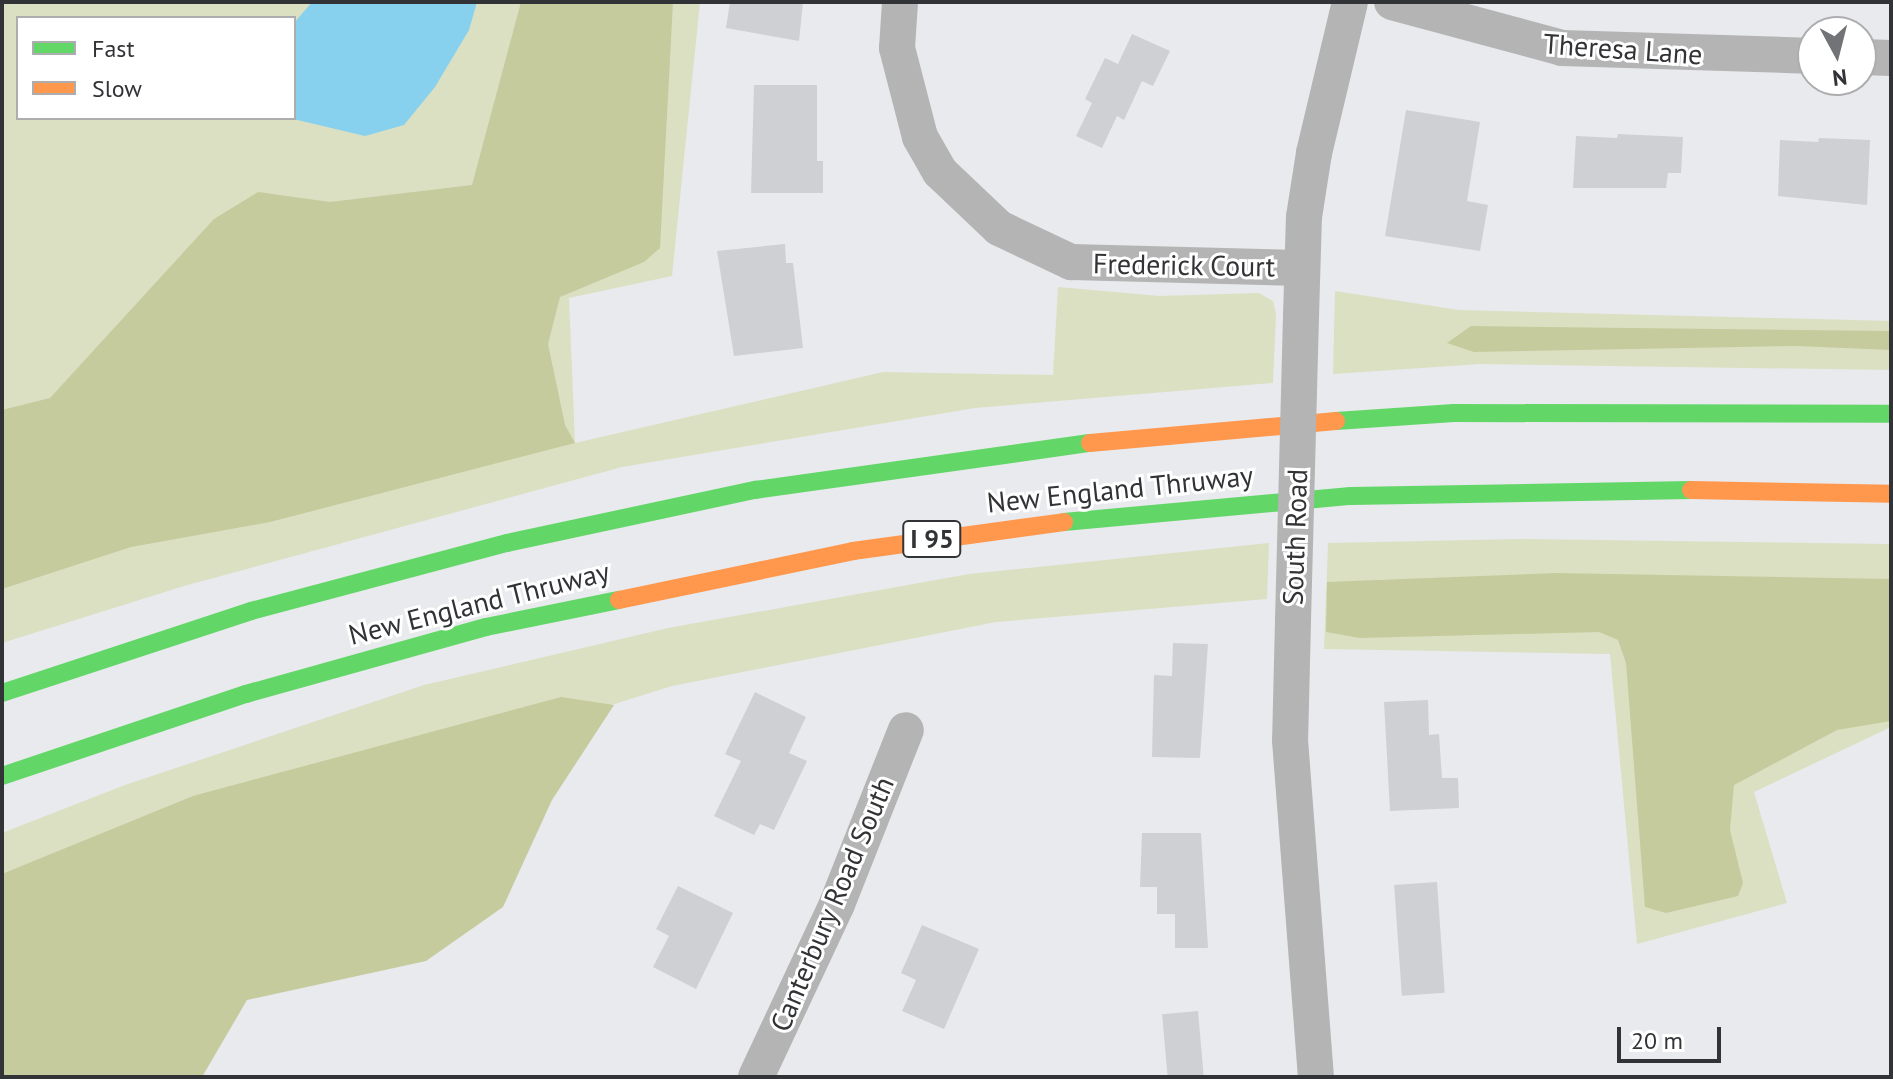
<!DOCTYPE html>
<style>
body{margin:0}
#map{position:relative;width:1893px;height:1079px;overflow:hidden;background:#e8eaed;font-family:"PT Sans",sans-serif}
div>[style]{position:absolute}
.green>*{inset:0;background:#dbe0c2}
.forest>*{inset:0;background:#c5cb9d}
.water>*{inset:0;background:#87d1ee}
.building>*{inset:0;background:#cfd0d3;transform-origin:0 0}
.street>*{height:36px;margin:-18px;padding:0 18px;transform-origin:18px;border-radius:18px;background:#b4b4b4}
.fast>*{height:18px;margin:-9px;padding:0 9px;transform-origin:9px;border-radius:9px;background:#63d668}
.slow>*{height:18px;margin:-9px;padding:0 9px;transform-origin:9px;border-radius:9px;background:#ff974d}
.street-bridge>*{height:36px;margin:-18px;padding:0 18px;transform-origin:18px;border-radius:18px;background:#b4b4b4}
span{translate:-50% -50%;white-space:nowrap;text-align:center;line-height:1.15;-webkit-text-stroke:6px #fff;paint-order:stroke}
.shield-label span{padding:2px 6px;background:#fff;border:2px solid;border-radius:6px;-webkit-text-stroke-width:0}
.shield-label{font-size:26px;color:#323336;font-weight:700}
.street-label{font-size:28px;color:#323336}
.frame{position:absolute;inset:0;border:4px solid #323336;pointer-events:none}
.legend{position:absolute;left:16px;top:16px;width:280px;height:104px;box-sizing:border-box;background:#fff;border:2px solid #adadaf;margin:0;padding:10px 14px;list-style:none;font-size:24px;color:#323336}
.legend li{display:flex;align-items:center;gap:16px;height:40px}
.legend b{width:40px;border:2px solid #adadaf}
.north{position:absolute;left:1797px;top:16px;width:80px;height:80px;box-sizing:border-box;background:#fff;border:2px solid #adadaf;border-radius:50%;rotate:173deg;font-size:22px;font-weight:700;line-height:32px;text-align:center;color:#323336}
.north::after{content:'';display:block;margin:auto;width:28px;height:36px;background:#727376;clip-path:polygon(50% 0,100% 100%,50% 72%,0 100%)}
.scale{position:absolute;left:1617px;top:1027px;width:104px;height:36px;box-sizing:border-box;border:4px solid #323336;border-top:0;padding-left:10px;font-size:24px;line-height:28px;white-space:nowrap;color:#323336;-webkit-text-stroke:6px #fff;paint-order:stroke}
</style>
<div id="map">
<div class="green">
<i style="clip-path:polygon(evenodd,2px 2px,700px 2px,672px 276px,569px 298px,575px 443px,883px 372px,1053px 375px,1058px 287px,1160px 296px,1259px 293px,1273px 301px,1276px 314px,1273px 383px,975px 408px,622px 467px,184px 586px,2px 643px,2px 2px,18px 18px,294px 18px,294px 118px,18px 118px,18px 18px)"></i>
<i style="clip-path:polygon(1335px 291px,1459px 310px,1891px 321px,1891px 370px,1481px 364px,1333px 374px)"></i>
<i style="clip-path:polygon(1518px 539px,1891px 544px,1891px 727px,1754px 792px,1787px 903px,1637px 944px,1610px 654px,1324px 649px,1328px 543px)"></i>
<i style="clip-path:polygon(1269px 543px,1267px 599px,996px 622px,672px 686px,2px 895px,2px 833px,125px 785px,424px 685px,668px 628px,969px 574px)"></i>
</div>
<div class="forest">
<i style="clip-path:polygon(521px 2px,673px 2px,660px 248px,644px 262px,560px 297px,548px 344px,565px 425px,575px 443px,270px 522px,131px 547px,2px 589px,2px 410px,50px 398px,214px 219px,258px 192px,330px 202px,472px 185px)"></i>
<i style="clip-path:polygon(1471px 326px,1891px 331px,1891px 350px,1795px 346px,1474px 352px,1447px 343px)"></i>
<i style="clip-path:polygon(1555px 573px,1891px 579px,1891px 721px,1837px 730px,1734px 785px,1730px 830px,1743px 883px,1738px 896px,1666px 913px,1645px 907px,1626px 663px,1618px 640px,1599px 632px,1360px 638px,1326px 632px,1327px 582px)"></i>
<i style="clip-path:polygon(561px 697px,614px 705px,552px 800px,503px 907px,426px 961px,247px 1000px,202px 1077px,2px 1077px,2px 874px,193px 796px)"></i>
</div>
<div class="water">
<i style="clip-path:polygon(312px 2px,477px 2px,469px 30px,435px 87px,404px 125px,365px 136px,289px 118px,294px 118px,294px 23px)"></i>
</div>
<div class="building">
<i style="clip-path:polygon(730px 2px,803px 2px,799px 41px,726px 28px)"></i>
<i style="clip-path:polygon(1132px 34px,1170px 51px,1153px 86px,1142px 81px,1124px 120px,1117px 116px,1102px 148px,1076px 136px,1092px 103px,1085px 99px,1105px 58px,1118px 64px)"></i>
<i style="clip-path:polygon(754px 85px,817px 85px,817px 161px,823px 161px,823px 193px,751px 193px)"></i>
<i style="clip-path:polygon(1406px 110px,1480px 122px,1467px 201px,1488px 205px,1480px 251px,1385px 236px)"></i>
<i style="clip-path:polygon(1618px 134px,1683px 137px,1681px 173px,1668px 173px,1666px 188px,1573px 188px,1576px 136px,1617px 138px)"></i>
<i style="clip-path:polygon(1819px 138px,1870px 140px,1867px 205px,1778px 196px,1780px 140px,1818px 142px)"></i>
<i style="clip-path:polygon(785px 244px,786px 263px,793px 263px,803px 348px,734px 356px,717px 251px)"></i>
<i style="clip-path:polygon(1173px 643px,1208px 644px,1200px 758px,1152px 757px,1154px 675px,1172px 676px)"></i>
<i style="clip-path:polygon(755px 692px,806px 717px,789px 753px,807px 761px,774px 830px,760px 824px,754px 835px,714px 816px,741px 761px,725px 754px)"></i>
<i style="clip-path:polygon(1428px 700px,1429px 735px,1439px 734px,1442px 778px,1458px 778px,1459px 808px,1390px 811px,1384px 702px)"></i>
<i style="clip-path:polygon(1142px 833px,1201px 833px,1208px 948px,1175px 948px,1175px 914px,1157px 914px,1157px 887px,1140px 887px)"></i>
<i style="left:1437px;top:882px;width:111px;height:43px;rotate:86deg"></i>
<i style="clip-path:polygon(678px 886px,733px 913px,696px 989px,653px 967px,669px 936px,656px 929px)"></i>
<i style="clip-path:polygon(922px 925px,979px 949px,944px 1029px,902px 1011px,916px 980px,901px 973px)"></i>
<i style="left:1198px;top:1011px;width:66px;height:36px;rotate:85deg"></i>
</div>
<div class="street">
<i style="left:900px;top:2px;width:46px;rotate:93.7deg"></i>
<i style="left:897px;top:48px;width:92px;rotate:75.5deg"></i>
<i style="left:920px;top:137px;width:40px;rotate:60.3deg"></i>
<i style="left:940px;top:172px;width:81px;rotate:43.5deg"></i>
<i style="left:999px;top:228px;width:80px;rotate:25.3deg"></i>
<i style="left:1071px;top:262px;width:230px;rotate:1.5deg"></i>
<i style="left:1392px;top:2px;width:176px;rotate:15.1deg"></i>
<i style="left:1562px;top:48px;width:251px;rotate:1.8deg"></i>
<i style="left:1861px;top:57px;width:30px;rotate:2deg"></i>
<i style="left:1301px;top:316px;width:99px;rotate:-88.3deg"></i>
<i style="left:1304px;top:217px;width:65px;rotate:-81.1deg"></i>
<i style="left:1314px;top:153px;width:155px;rotate:-76.6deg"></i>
<i style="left:1293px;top:621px;width:119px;rotate:91.4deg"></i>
<i style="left:1290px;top:740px;width:338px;rotate:85.6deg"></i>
<i style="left:756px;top:1077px;width:191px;rotate:-64.9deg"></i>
<i style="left:837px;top:904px;width:187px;rotate:-68.4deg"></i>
</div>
<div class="fast">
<i style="left:1336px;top:421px;width:118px;rotate:-3.9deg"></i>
<i style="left:1454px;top:413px;width:437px;rotate:0.1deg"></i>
<i style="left:1064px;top:522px;width:288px;rotate:-5.2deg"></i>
<i style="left:1351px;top:496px;width:340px;rotate:-1deg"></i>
<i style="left:2px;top:693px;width:262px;rotate:-18.2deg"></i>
<i style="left:251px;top:611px;width:265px;rotate:-14.9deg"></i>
<i style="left:507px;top:543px;width:254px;rotate:-12.1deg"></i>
<i style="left:755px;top:490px;width:338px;rotate:-8deg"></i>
<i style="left:2px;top:776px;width:257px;rotate:-18.6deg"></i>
<i style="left:246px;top:694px;width:249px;rotate:-15.6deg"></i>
<i style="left:486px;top:627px;width:136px;rotate:-11.5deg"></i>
</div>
<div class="slow">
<i style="left:1090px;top:443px;width:247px;rotate:-5.1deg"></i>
<i style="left:1691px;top:490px;width:200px;rotate:1.1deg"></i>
<i style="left:619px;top:600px;width:239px;rotate:-11.8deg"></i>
<i style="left:853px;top:551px;width:213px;rotate:-7.8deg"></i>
</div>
<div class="street-bridge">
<i style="left:1293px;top:621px;width:305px;rotate:-88.5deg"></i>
</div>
<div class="shield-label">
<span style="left:932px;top:539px">I 95</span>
</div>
<div class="street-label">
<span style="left:1623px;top:49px;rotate:4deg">Theresa Lane</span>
<span style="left:1184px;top:265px;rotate:1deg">Frederick Court</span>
<span style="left:1120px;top:489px;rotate:-6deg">New England Thruway</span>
<span style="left:1295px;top:537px;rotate:-88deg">South Road</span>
<span style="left:479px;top:603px;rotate:-14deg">New England Thruway</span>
<span style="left:832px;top:904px;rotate:-67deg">Canterbury Road South</span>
</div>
<div class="frame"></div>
<ul class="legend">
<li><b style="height:10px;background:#63d668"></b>Fast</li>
<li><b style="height:10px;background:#ff974d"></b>Slow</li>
</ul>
<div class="north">N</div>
<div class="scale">20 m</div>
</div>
